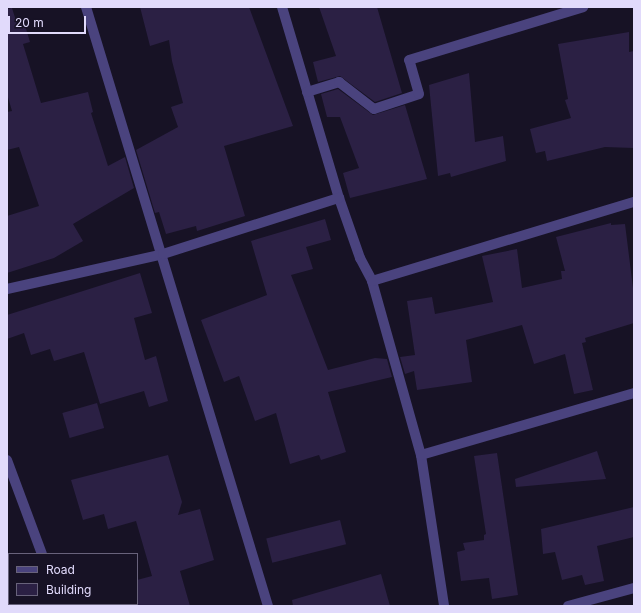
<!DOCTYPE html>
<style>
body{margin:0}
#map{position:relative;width:641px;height:613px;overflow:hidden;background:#171225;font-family:Inter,sans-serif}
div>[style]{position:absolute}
.building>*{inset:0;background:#2b2044;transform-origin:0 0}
.minor>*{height:10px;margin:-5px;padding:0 5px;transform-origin:5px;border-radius:5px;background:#4a437e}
span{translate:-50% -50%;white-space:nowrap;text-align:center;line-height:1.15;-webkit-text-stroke:3px #171225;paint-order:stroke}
.frame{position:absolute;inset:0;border:8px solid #e1dafb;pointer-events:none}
.legend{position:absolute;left:8px;top:553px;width:130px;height:52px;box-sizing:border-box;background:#171225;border:1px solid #68627b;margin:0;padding:5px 7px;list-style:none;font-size:12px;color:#e1dafb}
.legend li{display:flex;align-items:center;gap:8px;height:20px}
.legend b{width:20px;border:1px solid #68627b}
.scale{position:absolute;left:8px;top:16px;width:78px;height:18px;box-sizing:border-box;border:2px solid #e1dafb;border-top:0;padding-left:5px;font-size:12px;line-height:14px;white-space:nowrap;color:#e1dafb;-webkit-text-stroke:3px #171225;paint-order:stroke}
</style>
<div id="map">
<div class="building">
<i style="clip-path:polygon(140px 7px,249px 7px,293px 126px,224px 146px,245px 216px,197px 231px,196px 226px,166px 234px,159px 212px,155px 213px,136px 150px,178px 127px,171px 107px,183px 103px,172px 61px,169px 40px,150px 46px)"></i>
<i style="clip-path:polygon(319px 7px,377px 7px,402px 93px,375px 102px,340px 76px,318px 82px,313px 62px,336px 56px)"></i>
<i style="clip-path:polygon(12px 8px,17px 24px,24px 22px,30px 42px,23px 44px,41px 103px,88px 92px,93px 112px,91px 113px,108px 166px,125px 157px,134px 188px,73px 224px,83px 241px,54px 258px,7px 273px,7px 216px,39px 206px,19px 147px,7px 150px,7px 112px,12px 111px,7px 94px,7px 9px)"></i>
<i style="clip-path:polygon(629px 32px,629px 52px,634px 51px,634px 148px,605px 147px,547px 161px,545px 151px,536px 153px,530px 129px,571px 118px,565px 100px,568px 99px,558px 44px)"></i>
<i style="clip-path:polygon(469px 73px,475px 142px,503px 136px,506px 161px,451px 177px,450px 173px,438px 176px,429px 85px)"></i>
<i style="clip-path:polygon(338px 89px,373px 115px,405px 105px,427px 179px,350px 198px,343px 173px,359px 168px,340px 117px,327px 117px,321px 94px)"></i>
<i style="clip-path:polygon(325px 219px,331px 240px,306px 247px,313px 269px,291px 275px,328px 370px,375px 358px,387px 359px,392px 377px,328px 392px,346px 452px,321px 460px,319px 455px,290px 464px,276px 413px,255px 421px,239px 376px,224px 382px,201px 320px,267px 295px,251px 241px)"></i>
<i style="clip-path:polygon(611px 223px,611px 225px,625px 224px,634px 296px,634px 323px,585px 338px,586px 342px,582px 343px,593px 390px,574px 394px,565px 354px,534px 364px,522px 325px,466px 340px,472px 382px,417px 390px,414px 371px,405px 374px,400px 357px,415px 355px,407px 301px,432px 297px,435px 314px,493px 302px,482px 256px,517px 249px,522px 288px,562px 279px,561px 271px,565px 271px,556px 237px)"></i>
<i style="clip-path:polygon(140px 273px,152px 313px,134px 318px,145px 360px,156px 356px,168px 401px,149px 407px,144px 391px,100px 404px,84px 352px,54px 361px,50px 349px,31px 355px,24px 333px,7px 339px,7px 315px)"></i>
<i style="left:97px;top:403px;width:26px;height:36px;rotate:74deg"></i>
<i style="clip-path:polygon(597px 451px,606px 479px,516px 487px,515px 479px)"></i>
<i style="clip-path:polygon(497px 453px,518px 595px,492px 599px,489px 578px,461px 581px,457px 552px,465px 550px,463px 543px,484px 540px,484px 535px,486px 534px,474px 456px)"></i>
<i style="clip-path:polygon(168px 455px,182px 502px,178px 515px,200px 509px,214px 560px,180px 571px,190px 606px,137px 606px,137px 580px,152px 576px,136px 521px,108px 529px,104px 514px,83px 520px,71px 480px)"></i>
<i style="clip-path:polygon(634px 507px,634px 537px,597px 546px,604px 581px,585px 585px,582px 575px,562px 580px,555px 552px,543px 554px,541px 529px)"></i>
<i style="left:340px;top:520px;width:25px;height:76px;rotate:76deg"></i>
<i style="clip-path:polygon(381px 574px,390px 606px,293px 606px,292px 600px)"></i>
</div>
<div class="minor">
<i style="left:86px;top:7px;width:626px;rotate:73.1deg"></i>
<i style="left:282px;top:7px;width:199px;rotate:73.4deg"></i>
<i style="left:339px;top:198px;width:64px;rotate:70.7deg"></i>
<i style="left:360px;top:258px;width:26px;rotate:62deg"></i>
<i style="left:372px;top:281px;width:181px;rotate:74.3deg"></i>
<i style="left:421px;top:455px;width:153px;rotate:81.3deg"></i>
<i style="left:307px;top:92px;width:34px;rotate:-17deg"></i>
<i style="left:339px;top:82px;width:44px;rotate:37.6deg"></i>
<i style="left:374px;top:109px;width:47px;rotate:-18.4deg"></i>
<i style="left:419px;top:94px;width:35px;rotate:-106deg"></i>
<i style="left:409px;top:60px;width:182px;rotate:-16.9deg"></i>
<i style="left:372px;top:281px;width:274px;rotate:-16.8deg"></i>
<i style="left:7px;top:289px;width:160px;rotate:-12.6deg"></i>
<i style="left:163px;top:254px;width:185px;rotate:-17.7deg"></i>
<i style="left:421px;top:455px;width:222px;rotate:-16.2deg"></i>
<i style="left:7px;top:460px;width:100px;rotate:69.6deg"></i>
<i style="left:60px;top:604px;width:2px;rotate:63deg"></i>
<i style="left:568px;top:606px;width:68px;rotate:-15.3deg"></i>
</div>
<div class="frame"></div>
<ul class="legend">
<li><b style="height:5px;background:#4a437e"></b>Road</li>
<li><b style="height:11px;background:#2b2044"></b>Building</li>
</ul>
<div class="scale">20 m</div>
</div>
